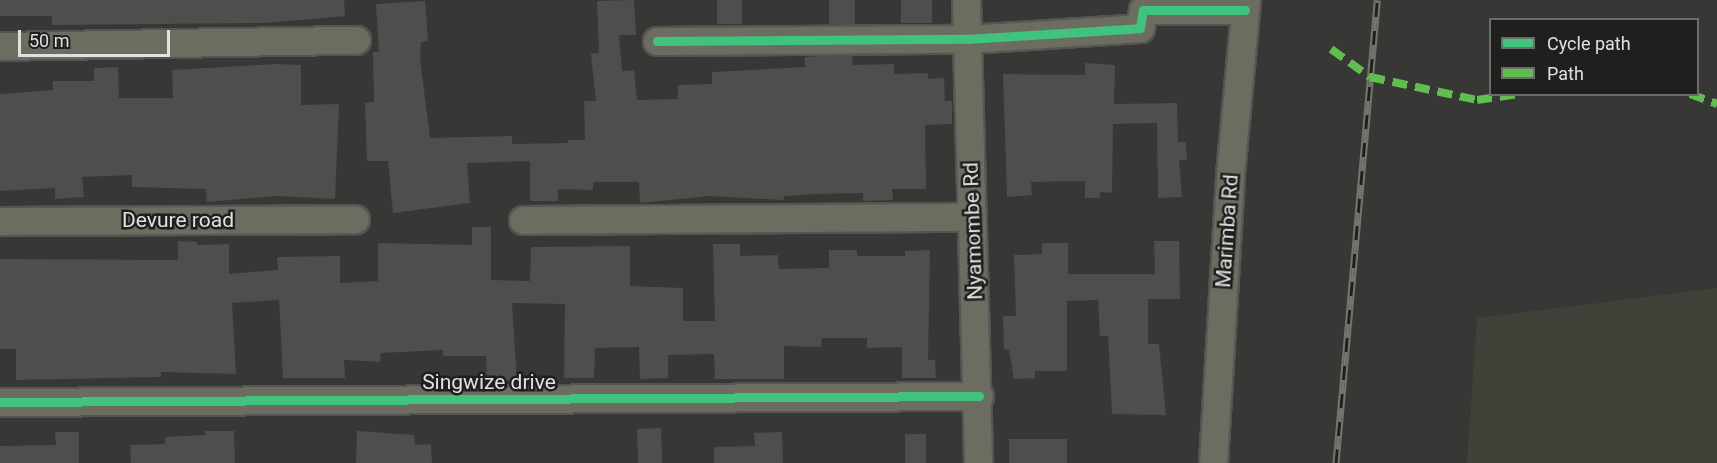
<!DOCTYPE html>
<style>
body{margin:0}
#map{position:relative;width:1717px;height:463px;overflow:hidden;background:#373736;font-family:Roboto,sans-serif}
div>[style]{position:absolute}
.built>*{inset:0;background:#414139}
.building>*{inset:0;background:#4e4e4d;transform-origin:0 0}
.roads{filter:drop-shadow(2px 0 #555554) drop-shadow(-2px 0 #555554) drop-shadow(0 2px #555554) drop-shadow(0 -2px #555554)}
.minor>*{height:27px;margin:-13.5px;padding:0 13.5px;transform-origin:13.5px;border-radius:13.5px;background:#6d6c61}
.rail>*{height:7px;margin-top:-3.5px;transform-origin:0;background:repeating-linear-gradient(90deg,#1f1f1e 0 14px,#75746f 0 28px);box-sizing:border-box;border-block:2px solid #75746f}
.quiet>*{height:8px;margin-top:-4px;transform-origin:0;background:repeating-linear-gradient(90deg,#5fbe4e 0 15px,transparent 0 23px)}
.cycleway>*{height:9px;margin:-4.5px;padding:0 4.5px;transform-origin:4.5px;border-radius:4.5px;background:#40c37c}
span{translate:-50% -50%;white-space:nowrap;text-align:center;line-height:1.15;-webkit-text-stroke:5px #1f1f1e;paint-order:stroke}
.street-label{font-size:21px;color:#e0e0df}
.legend{position:absolute;left:1489px;top:18px;width:210px;height:78px;box-sizing:border-box;background:#1f1f1e;border:2px solid #6c6c6b;margin:0;padding:8px 10px;list-style:none;font-size:18px;color:#e0e0df}
.legend li{display:flex;align-items:center;gap:12px;height:30px}
.legend b{width:30px;border:2px solid #6c6c6b}
.scale{position:absolute;left:18px;top:30px;width:152px;height:27px;box-sizing:border-box;border:3px solid #e0e0df;border-top:0;padding-left:8px;font-size:18px;line-height:21px;white-space:nowrap;color:#e0e0df;-webkit-text-stroke:4px #1f1f1e;paint-order:stroke}
</style>
<div id="map">
<div class="built">
<i style="clip-path:polygon(1717px 288px,1717px 463px,1467px 463px,1477px 318px)"></i>
</div>
<div class="building">
<i style="clip-path:polygon(0 0,344px 0,345px 16px,266px 23px,52px 25px,52px 16px,0 16px)"></i>
<i style="clip-path:polygon(634px 0,636px 35px,619px 35px,622px 71px,634px 70px,637px 100px,678px 99px,678px 85px,712px 84px,712px 72px,805px 67px,805px 57px,821px 56px,852px 56px,853px 65px,894px 64px,894px 74px,928px 73px,928px 79px,944px 78px,945px 101px,952px 101px,952px 124px,925px 125px,926px 189px,892px 189px,893px 200px,863px 201px,863px 193px,817px 194px,784px 196px,784px 200px,709px 196px,640px 203px,639px 182px,593px 182px,593px 190px,558px 189px,558px 201px,530px 201px,530px 161px,467px 163px,470px 203px,393px 213px,388px 161px,367px 161px,365px 103px,374px 102px,373px 52px,379px 52px,376px 4px,425px 1px,428px 41px,421px 42px,420px 59px,430px 138px,512px 136px,512px 144px,568px 143px,568px 140px,585px 140px,584px 101px,596px 101px,591px 54px,599px 53px,597px 1px)"></i>
<i style="left:717px;top:0;width:25px;height:24px"></i>
<i style="left:829px;top:0;width:26px;height:24px"></i>
<i style="left:901px;top:0;width:31px;height:23px"></i>
<i style="clip-path:polygon(1085px 63px,1115px 65px,1114px 104px,1177px 103px,1178px 142px,1186px 142px,1187px 160px,1179px 160px,1182px 197px,1158px 198px,1157px 123px,1113px 124px,1112px 193px,1100px 192px,1100px 198px,1085px 198px,1085px 181px,1031px 182px,1032px 195px,1007px 197px,1003px 74px,1085px 75px)"></i>
<i style="clip-path:polygon(277px 64px,301px 65px,301px 105px,339px 104px,335px 199px,278px 196px,207px 202px,206px 189px,132px 187px,132px 175px,82px 177px,84px 197px,55px 199px,55px 188px,0 191px,0 94px,53px 90px,53px 81px,94px 81px,94px 68px,118px 67px,119px 98px,173px 98px,172px 70px)"></i>
<i style="clip-path:polygon(472px 227px,491px 227px,491px 280px,530px 281px,531px 247px,630px 246px,630px 286px,683px 288px,683px 321px,715px 321px,713px 244px,740px 244px,740px 256px,778px 255px,779px 269px,829px 268px,829px 250px,857px 250px,857px 256px,905px 256px,905px 251px,930px 250px,928px 360px,935px 360px,936px 378px,902px 378px,902px 347px,867px 348px,867px 338px,822px 338px,821px 347px,784px 346px,784px 379px,715px 379px,714px 354px,668px 355px,668px 378px,640px 379px,639px 347px,595px 348px,594px 378px,564px 378px,565px 304px,512px 303px,517px 380px,487px 382px,486px 356px,443px 356px,443px 350px,381px 353px,380px 362px,344px 360px,345px 378px,283px 378px,279px 300px,232px 303px,236px 374px,161px 372px,161px 377px,16px 380px,16px 349px,0 349px,0 259px,178px 260px,178px 241px,197px 242px,197px 245px,229px 244px,229px 274px,278px 270px,277px 257px,340px 256px,340px 283px,378px 281px,378px 243px,472px 245px)"></i>
<i style="clip-path:polygon(1154px 241px,1179px 241px,1180px 299px,1148px 299px,1148px 344px,1159px 344px,1166px 415px,1112px 414px,1108px 336px,1100px 336px,1098px 300px,1067px 301px,1067px 371px,1035px 371px,1035px 378px,1014px 379px,1009px 350px,1004px 349px,1003px 316px,1016px 316px,1014px 255px,1042px 254px,1042px 243px,1068px 243px,1068px 274px,1155px 274px)"></i>
<i style="left:661px;top:428px;width:35px;height:24px;rotate:88deg"></i>
<i style="clip-path:polygon(205px 431px,234px 431px,235px 463px,131px 463px,130px 445px,165px 444px,165px 437px,205px 435px)"></i>
<i style="clip-path:polygon(357px 431px,414px 435px,415px 445px,431px 444px,432px 463px,356px 463px)"></i>
<i style="clip-path:polygon(55px 432px,79px 432px,79px 463px,0 463px,0 446px,56px 445px)"></i>
<i style="clip-path:polygon(782px 432px,783px 463px,714px 463px,714px 447px,755px 446px,754px 433px)"></i>
<i style="left:905px;top:434px;width:21px;height:29px"></i>
<i style="left:1009px;top:439px;width:58px;height:24px"></i>
</div>
<div class="roads">
<div class="minor">
<i style="left:966px;top:0;width:463px;rotate:88.5deg"></i>
<i style="left:657px;top:41px;width:310px;rotate:-0.4deg"></i>
<i style="left:967px;top:39px;width:173px;rotate:-3.6deg"></i>
<i style="left:1140px;top:28px;width:18px;rotate:-81deg"></i>
<i style="left:1143px;top:10px;width:102px"></i>
<i style="left:0;top:46px;width:356px;rotate:-1deg"></i>
<i style="left:523px;top:220px;width:449px;rotate:-0.4deg"></i>
<i style="left:0;top:221px;width:355px;rotate:-0.3deg"></i>
<i style="left:0;top:402px;width:979px;rotate:-0.35deg"></i>
<i style="left:1213px;top:463px;width:289px;rotate:-86.6deg"></i>
<i style="left:1230px;top:174px;width:175px;rotate:-84.7deg"></i>
</div>
</div>
<div class="rail">
<i style="left:1336px;top:463px;width:465px;rotate:-84.9deg"></i>
</div>
<div class="quiet">
<i style="left:1331px;top:49px;width:48px;rotate:35.7deg"></i>
<i style="left:1370px;top:77px;width:109px;rotate:12.1deg"></i>
<i style="left:1477px;top:100px;width:42px;rotate:-8.1deg"></i>
<i style="left:1690px;top:94px;width:29px;rotate:20deg"></i>
</div>
<div class="cycleway">
<i style="left:657px;top:41px;width:310px;rotate:-0.4deg"></i>
<i style="left:967px;top:39px;width:173px;rotate:-3.6deg"></i>
<i style="left:1140px;top:28px;width:18px;rotate:-81deg"></i>
<i style="left:1143px;top:10px;width:102px"></i>
<i style="left:0;top:402px;width:979px;rotate:-0.35deg"></i>
</div>
<div class="street-label">
<span style="left:178px;top:220px">Devure road</span>
<span style="left:973px;top:231px;rotate:-92deg">Nyamombe Rd</span>
<span style="left:1227px;top:231px;rotate:-86deg">Marimba Rd</span>
<span style="left:489px;top:382px">Singwize drive</span>
</div>
<ul class="legend">
<li><b style="height:8px;background:#40c37c"></b>Cycle path</li>
<li><b style="height:8px;background:#5fbe4e"></b>Path</li>
</ul>
<div class="scale">50 m</div>
</div>
